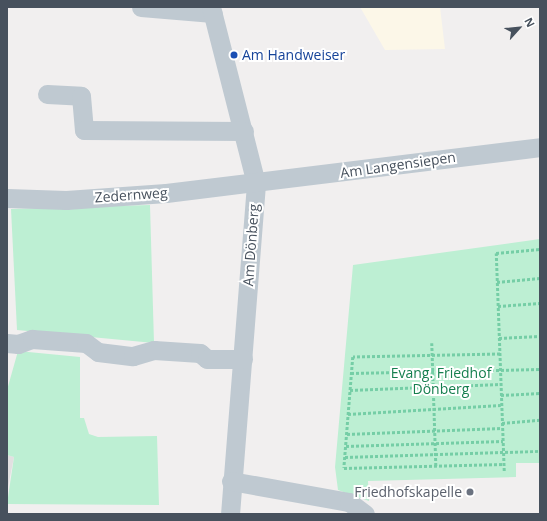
<!DOCTYPE html>
<meta charset="utf-8">
<style>
body{margin:0}
#map{position:relative;width:547px;height:521px;overflow:hidden;background:#f1efef;font-family:"Open Sans",sans-serif}
div>[style]{position:absolute}
.commercial>*{inset:0;background:#fcf7e8}
.education>*{inset:0;background:#e2e0e1}
.green>*{inset:0;background:#bdefd3}
.path>*{height:2.5px;margin-top:-1.25px;transform-origin:0;background:repeating-linear-gradient(90deg,#75cea6 0 3px,transparent 0 5px)}
.minor>*{height:19px;margin:-9.5px;padding:0 9.5px;transform-origin:9.5px;border-radius:9.5px;background:#bfc9d1}
.dots>*{width:11px;height:11px;translate:-50% -50%;box-sizing:border-box;border:2px solid #fff;border-radius:50%}
span{translate:-50% -50%;white-space:nowrap;text-align:center;line-height:1.15;-webkit-text-stroke:4px #fff;paint-order:stroke}
.transit-label{font-size:14px;color:#164399}
.left{translate:0 -50%;text-align:left}
.street-label{font-size:14px;color:#47515d}
.park-label{font-size:14px;color:#167f4f}
.worship-label{font-size:14px;color:#5b616d}
.right{translate:-100% -50%;text-align:right}
.frame{position:absolute;inset:0;border:8px solid #47515d;pointer-events:none}
.north{position:absolute;left:499px;top:8px;width:40px;height:40px;-webkit-text-stroke:3px #fff;paint-order:stroke;rotate:63deg;font-size:11px;font-weight:700;line-height:16px;text-align:center;color:#47515d}
.north::after{content:'';display:block;margin:auto;width:14px;height:18px;background:#47515d;clip-path:polygon(50% 0,100% 100%,50% 72%,0 100%)}
</style>
<div id="map">
<div class="commercial">
<i style="clip-path:polygon(360px 7px,440px 7px,445px 49px,385px 50px)"></i>
</div>
<div class="education">
<i style="clip-path:polygon(7px 455px,14px 457px,7px 492px)"></i>
</div>
<div class="green">
<i style="clip-path:polygon(150px 205px,154px 343px,17px 330px,11px 209px)"></i>
<i style="clip-path:polygon(540px 239px,540px 463px,516px 463px,516px 477px,368px 481px,369px 501px,338px 490px,335px 467px,353px 265px)"></i>
<i style="clip-path:polygon(18px 351px,80px 357px,80px 418px,84px 418px,89px 434px,98px 437px,157px 436px,159px 505px,7px 504px,14px 457px,7px 455px,7px 390px)"></i>
</div>
<div class="path">
<i style="left:497px;top:282px;width:43px;rotate:-5.3deg"></i>
<i style="left:498px;top:306px;width:42px;rotate:-4.1deg"></i>
<i style="left:499px;top:338px;width:41px;rotate:-2.8deg"></i>
<i style="left:432px;top:343px;width:123px;rotate:88.1deg"></i>
<i style="left:500px;top:354px;width:147px;rotate:178.8deg"></i>
<i style="left:353px;top:357px;width:111px;rotate:94.6deg"></i>
<i style="left:344px;top:468px;width:160px;rotate:-1.4deg"></i>
<i style="left:351px;top:373px;width:189px;rotate:-1.2deg"></i>
<i style="left:350px;top:390px;width:151px;rotate:-2.3deg"></i>
<i style="left:501px;top:395px;width:39px;rotate:-3deg"></i>
<i style="left:348px;top:414px;width:153px;rotate:-3.4deg"></i>
<i style="left:502px;top:423px;width:38px;rotate:-5deg"></i>
<i style="left:347px;top:434px;width:155px;rotate:-2.2deg"></i>
<i style="left:346px;top:446px;width:157px;rotate:-1.8deg"></i>
<i style="left:345px;top:457px;width:195px;rotate:-1.8deg"></i>
<i style="left:504px;top:471px;width:218px;rotate:-92.1deg"></i>
<i style="left:496px;top:253px;width:44px;rotate:-5.2deg"></i>
</div>
<div class="minor">
<i style="left:141px;top:7px;width:72px;rotate:4.8deg"></i>
<i style="left:211px;top:7px;width:183px;rotate:75.7deg"></i>
<i style="left:256px;top:184px;width:331px;rotate:94.5deg"></i>
<i style="left:47px;top:94px;width:34px;rotate:3deg"></i>
<i style="left:81px;top:96px;width:34px;rotate:85deg"></i>
<i style="left:84px;top:130px;width:160px;rotate:0.4deg"></i>
<i style="left:7px;top:198px;width:59px;rotate:1.9deg"></i>
<i style="left:66px;top:200px;width:100px;rotate:-4deg"></i>
<i style="left:166px;top:193px;width:377px;rotate:-7deg"></i>
<i style="left:7px;top:343px;width:11px;rotate:5deg"></i>
<i style="left:18px;top:344px;width:15px;rotate:-20deg"></i>
<i style="left:32px;top:339px;width:54px;rotate:4.2deg"></i>
<i style="left:86px;top:343px;width:15px;rotate:37deg"></i>
<i style="left:98px;top:352px;width:35px;rotate:7deg"></i>
<i style="left:133px;top:356px;width:22px;rotate:-16deg"></i>
<i style="left:154px;top:350px;width:46px;rotate:3.7deg"></i>
<i style="left:200px;top:353px;width:9px;rotate:41deg"></i>
<i style="left:207px;top:359px;width:36px"></i>
<i style="left:231px;top:481px;width:120px;rotate:10.1deg"></i>
<i style="left:349px;top:502px;width:20px;rotate:37deg"></i>
</div>
<div class="dots">
<i style="left:234px;top:55px;background:#1a4fb4"></i>
<i style="left:470px;top:492px;background:#6b7280"></i>
</div>
<div class="transit-label">
<span class="left" style="left:242px;top:55px">Am Handweiser</span>
</div>
<div class="street-label">
<span style="left:398px;top:165px;rotate:-8deg">Am Langensiepen</span>
<span style="left:131px;top:195px;rotate:-4deg">Zedernweg</span>
<span style="left:251px;top:245px;rotate:-86deg">Am Dönberg</span>
</div>
<div class="park-label">
<span style="left:441px;top:381px">Evang. Friedhof<br>Dönberg</span>
</div>
<div class="worship-label">
<span class="right" style="left:462px;top:492px">Friedhofskapelle</span>
</div>
<div class="frame"></div>
<div class="north">N</div>
</div>
